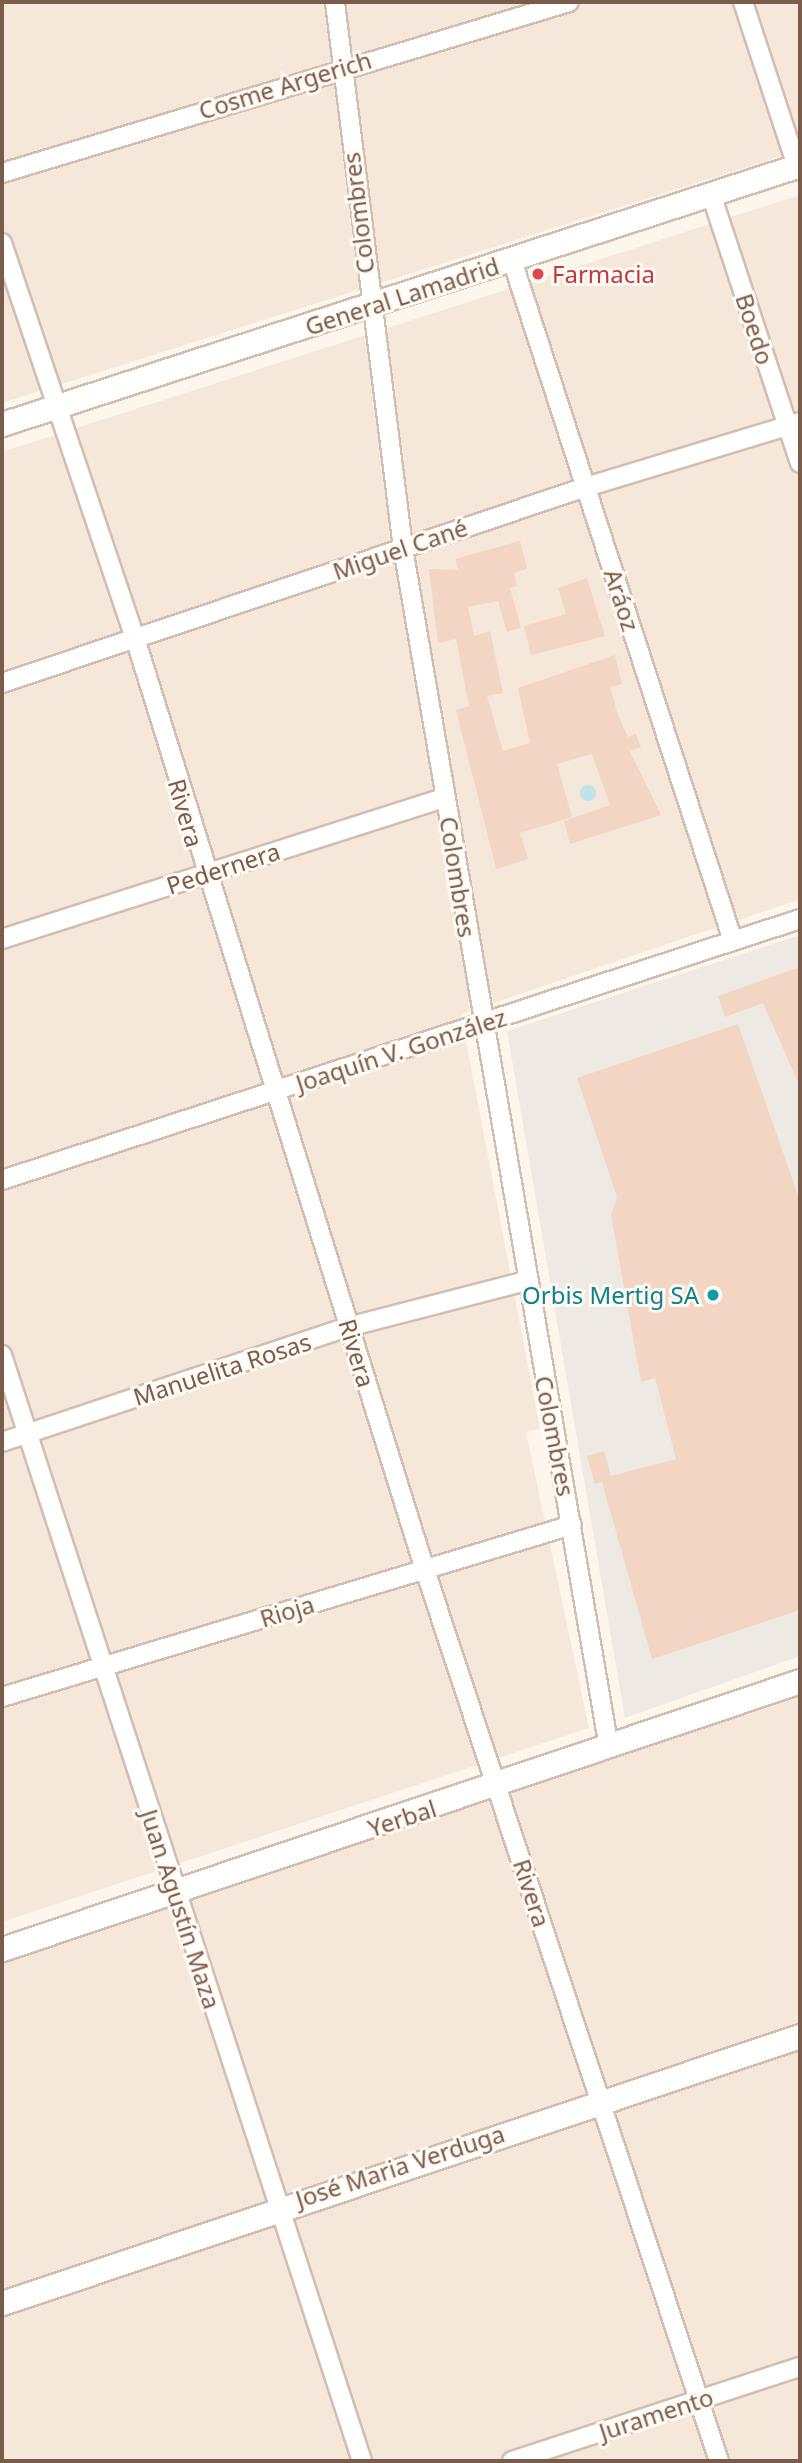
<!DOCTYPE html>
<meta charset="utf-8">
<style>
body{margin:0}
#map{position:relative;width:802px;height:2463px;overflow:hidden;background:#fdf6ec;font-family:"Noto Sans",sans-serif}
div>[style]{position:absolute}
.residential>*{inset:0;background:#f5e8da}
.industrial>*{inset:0;background:#efe9e4}
.water>*{inset:0;background:#bfe3e8}
.round{border-radius:50%}
.building>*{inset:0;background:#f3d5c3}
.roads{filter:drop-shadow(2px 0 #d1beb0) drop-shadow(-2px 0 #d1beb0) drop-shadow(0 2px #d1beb0) drop-shadow(0 -2px #d1beb0)}
.minor>*{height:18px;margin:-9px;padding:0 9px;transform-origin:9px;border-radius:9px;background:#fff}
.tertiary>*{height:23px;margin:-11.5px;padding:0 11.5px;transform-origin:11.5px;border-radius:11.5px;background:#fff}
.dots>*{width:19px;height:19px;translate:-50% -50%;box-sizing:border-box;border:4px solid #fffaf3;border-radius:50%}
span{translate:-50% -50%;white-space:nowrap;text-align:center;line-height:1.15;-webkit-text-stroke:6px #fffaf3;paint-order:stroke}
.street-label{font-size:24px;color:#7a5c4d}
.health-label{font-size:24px;color:#be3a42}
.left{translate:0 -50%;text-align:left}
.culture-label{font-size:24px;color:#0d838f}
.right{translate:-100% -50%;text-align:right}
.frame{position:absolute;inset:0;border:4px solid #7a5c4d;pointer-events:none}
</style>
<div id="map">
<div class="residential">
<i style="clip-path:polygon(2px 2px,800px 2px,800px 150px,2px 403px)"></i>
<i style="clip-path:polygon(800px 195px,800px 899px,461px 1014px,540px 1429px,526px 1432px,589px 1728px,2px 1922px,2px 452px)"></i>
<i style="clip-path:polygon(800px 1690px,800px 2461px,2px 2461px,2px 1957px)"></i>
</div>
<div class="industrial">
<i style="clip-path:polygon(800px 935px,800px 1656px,625px 1718px,507px 1031px)"></i>
</div>
<div class="water">
<i class="round" style="left:580px;top:785px;width:16px;height:16px"></i>
</div>
<div class="building">
<i style="clip-path:polygon(520px 541px,527px 569px,514px 573px,517px 586px,510px 588px,521px 628px,507px 632px,498px 601px,468px 607px,474px 636px,490px 631px,503px 693px,487px 696px,503px 751px,530px 743px,518px 688px,615px 655px,622px 684px,610px 687px,618px 715px,628px 737px,636px 734px,641px 747px,630px 751px,661px 815px,570px 844px,564px 821px,610px 805px,592px 754px,557px 764px,572px 817px,520px 833px,528px 859px,496px 869px,456px 710px,469px 706px,456px 639px,438px 643px,429px 569px,458px 570px,455px 559px)"></i>
<i style="clip-path:polygon(587px 578px,605px 636px,531px 655px,524px 626px,566px 614px,558px 588px)"></i>
<i style="clip-path:polygon(800px 967px,800px 1082px,798px 1082px,763px 1003px,725px 1017px,718px 996px)"></i>
<i style="clip-path:polygon(738px 1024px,800px 1201px,800px 1610px,652px 1659px,602px 1482px,595px 1484px,587px 1456px,604px 1451px,611px 1476px,676px 1459px,655px 1378px,641px 1382px,611px 1215px,617px 1197px,577px 1078px)"></i>
</div>
<div class="roads">
<div class="minor">
<i style="left:335px;top:2px;width:550px;rotate:82.9deg"></i>
<i style="left:403px;top:548px;width:1218px;rotate:80.26deg"></i>
<i style="left:743px;top:2px;width:173px;rotate:71.8deg"></i>
<i style="left:2px;top:173px;width:592px;rotate:-16.78deg"></i>
<i style="left:711px;top:194px;width:283px;rotate:71.7deg"></i>
<i style="left:2px;top:243px;width:420px;rotate:71.4deg"></i>
<i style="left:136px;top:641px;width:973px;rotate:72.72deg"></i>
<i style="left:425px;top:1570px;width:938px;rotate:71.74deg"></i>
<i style="left:512px;top:260px;width:716px;rotate:72.02deg"></i>
<i style="left:2px;top:683px;width:616px;rotate:-18.55deg"></i>
<i style="left:586px;top:487px;width:224px;rotate:-16.9deg"></i>
<i style="left:2px;top:939px;width:465px;rotate:-17.7deg"></i>
<i style="left:2px;top:1180px;width:840px;rotate:-18.11deg"></i>
<i style="left:2px;top:1355px;width:1163px;rotate:71.97deg"></i>
<i style="left:2px;top:1442px;width:365px;rotate:-18.4deg"></i>
<i style="left:348px;top:1327px;width:184px;rotate:-14.5deg"></i>
<i style="left:2px;top:1697px;width:595px;rotate:-16.79deg"></i>
<i style="left:512px;top:2461px;width:303px;rotate:-18.1deg"></i>
</div>
<div class="tertiary">
<i style="left:2px;top:424px;width:839px;rotate:-17.98deg"></i>
<i style="left:2px;top:1949px;width:842px;rotate:-18.56deg"></i>
<i style="left:2px;top:2303px;width:841px;rotate:-18.5deg"></i>
</div>
</div>
<div class="dots">
<i style="left:538px;top:274px;background:#e0444e"></i>
<i style="left:713px;top:1295px;background:#0f9aa8"></i>
</div>
<div class="street-label">
<span style="left:285px;top:85px;rotate:-17deg">Cosme Argerich</span>
<span style="left:358px;top:213px;rotate:-97deg">Colombres</span>
<span style="left:402px;top:296px;rotate:-18deg">General Lamadrid</span>
<span style="left:755px;top:329px;rotate:72deg">Boedo</span>
<span style="left:400px;top:549px;rotate:-19deg">Miguel Cané</span>
<span style="left:622px;top:600px;rotate:72deg">Aráoz</span>
<span style="left:186px;top:813px;rotate:74deg">Rivera</span>
<span style="left:223px;top:868px;rotate:-18deg">Pedernera</span>
<span style="left:458px;top:877px;rotate:81deg">Colombres</span>
<span style="left:401px;top:1050px;rotate:-18deg">Joaquín V. González</span>
<span style="left:357px;top:1353px;rotate:73deg">Rivera</span>
<span style="left:222px;top:1369px;rotate:-18deg">Manuelita Rosas</span>
<span style="left:555px;top:1436px;rotate:79deg">Colombres</span>
<span style="left:287px;top:1611px;rotate:-17deg">Rioja</span>
<span style="left:402px;top:1818px;rotate:-18deg">Yerbal</span>
<span style="left:532px;top:1893px;rotate:72deg">Rivera</span>
<span style="left:181px;top:1909px;rotate:72deg">Juan Agustín Maza</span>
<span style="left:400px;top:2166px;rotate:-18deg">José Maria Verduga</span>
<span style="left:656px;top:2414px;rotate:-18deg">Juramento</span>
</div>
<div class="health-label">
<span class="left" style="left:552px;top:274px">Farmacia</span>
</div>
<div class="culture-label">
<span class="right" style="left:699px;top:1295px">Orbis Mertig SA</span>
</div>
<div class="frame"></div>
</div>
